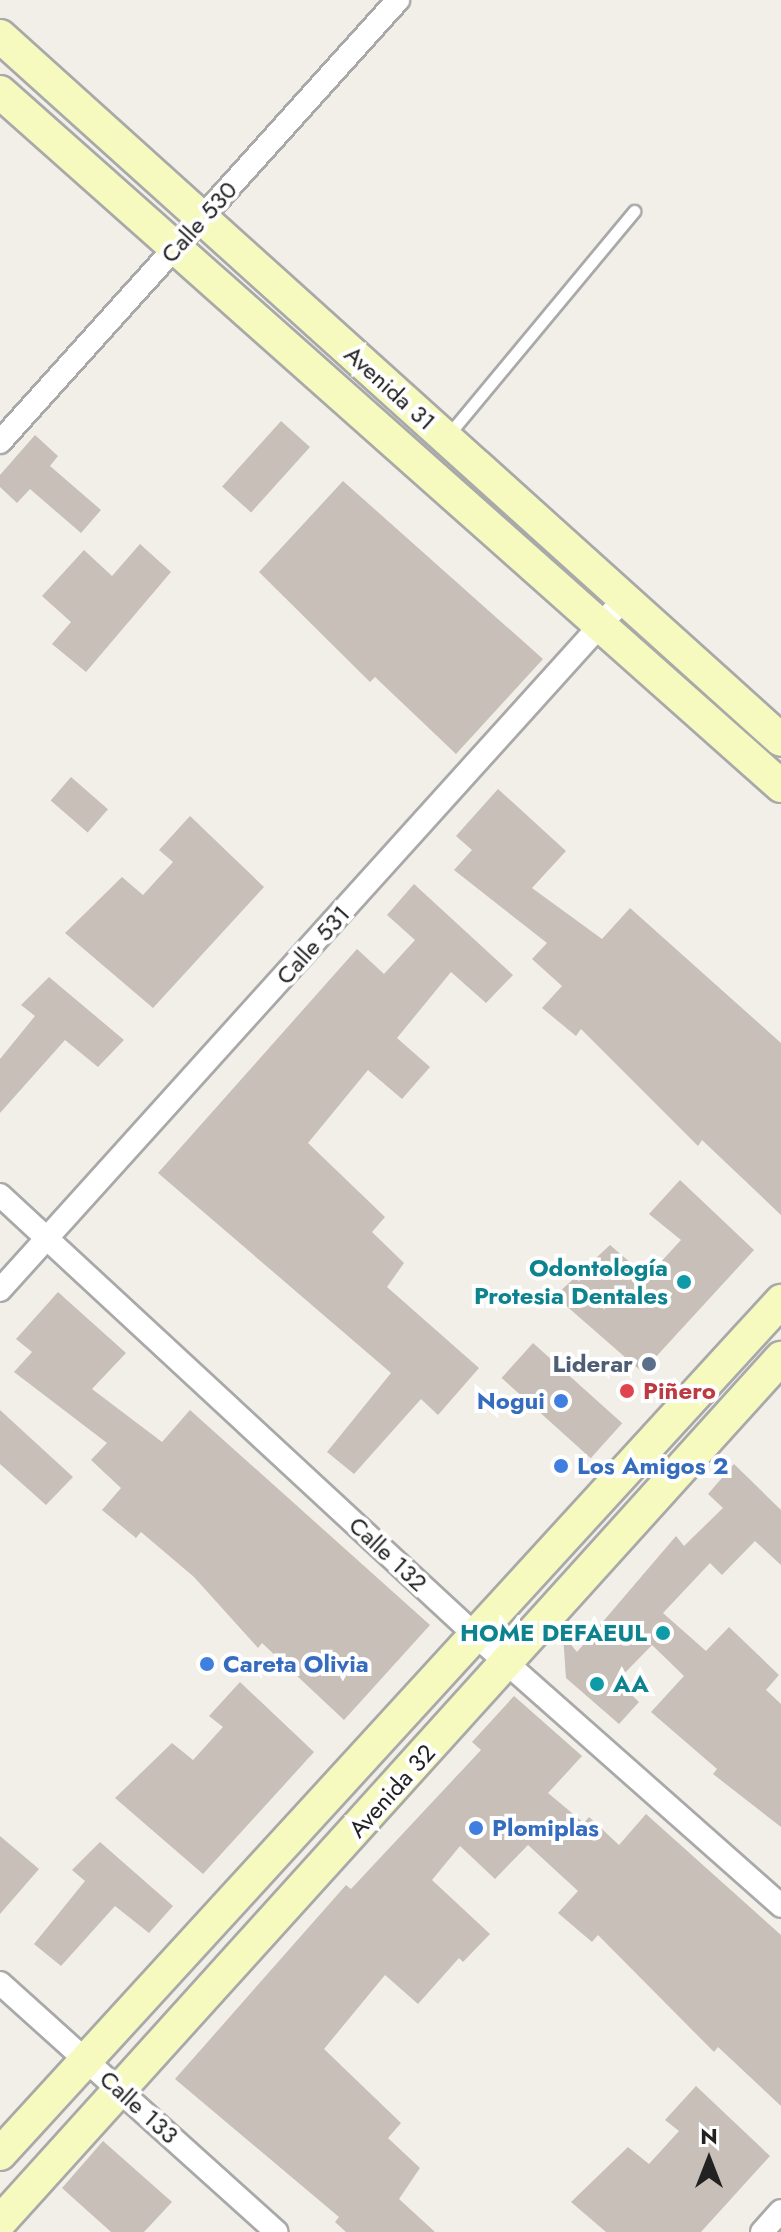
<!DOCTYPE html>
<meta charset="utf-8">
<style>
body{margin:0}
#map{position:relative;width:781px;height:2232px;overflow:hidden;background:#f2efe9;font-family:Jost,sans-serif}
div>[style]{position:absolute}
.building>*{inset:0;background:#c7bfb8;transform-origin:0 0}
.roads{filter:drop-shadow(2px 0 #a9a9a9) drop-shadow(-2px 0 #a9a9a9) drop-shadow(0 2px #a9a9a9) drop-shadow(0 -2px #a9a9a9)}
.service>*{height:11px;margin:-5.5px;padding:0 5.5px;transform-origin:5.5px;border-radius:5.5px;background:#fff}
.minor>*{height:22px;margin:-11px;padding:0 11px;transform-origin:11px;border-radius:11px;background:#fff}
.secondary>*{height:32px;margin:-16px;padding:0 16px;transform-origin:16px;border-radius:16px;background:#f7fabf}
.dots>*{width:22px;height:22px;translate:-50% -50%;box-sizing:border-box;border:4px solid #fff;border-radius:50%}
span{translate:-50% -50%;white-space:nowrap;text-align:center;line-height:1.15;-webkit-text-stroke:8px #fff;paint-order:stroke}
.street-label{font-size:24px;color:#222}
.culture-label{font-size:24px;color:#0d838f;font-weight:700}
.right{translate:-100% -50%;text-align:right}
.left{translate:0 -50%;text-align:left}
.service-label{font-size:24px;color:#4e5e75;font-weight:700}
.health-label{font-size:24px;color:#be3a42;font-weight:700}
.shop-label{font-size:24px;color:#366cbe;font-weight:700}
.north{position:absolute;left:669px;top:2120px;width:80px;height:80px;-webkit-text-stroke:6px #fff;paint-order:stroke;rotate:0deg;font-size:22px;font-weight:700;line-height:32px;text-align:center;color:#222}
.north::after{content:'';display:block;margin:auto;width:28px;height:36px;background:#222;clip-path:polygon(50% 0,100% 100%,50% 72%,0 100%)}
</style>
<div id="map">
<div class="building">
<i style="left:281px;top:421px;width:39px;height:88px;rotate:42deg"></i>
<i style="clip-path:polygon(35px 435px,58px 456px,50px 466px,101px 510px,81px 533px,30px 489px,17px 503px,0 487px,0 475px)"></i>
<i style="clip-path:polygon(343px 481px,543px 659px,456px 754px,375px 677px,370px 682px,259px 572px)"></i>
<i style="clip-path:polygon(140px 544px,171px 572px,86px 672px,52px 644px,71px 622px,42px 596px,84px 550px,112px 576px)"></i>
<i style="left:71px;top:777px;width:49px;height:31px;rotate:41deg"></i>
<i style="clip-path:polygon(498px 789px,566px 851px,532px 888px,602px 939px,630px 908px,781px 1043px,781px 1215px,702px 1140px,698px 1146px,581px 1029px,576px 1036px,542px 1008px,562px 986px,532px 959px,547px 943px,454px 870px,472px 850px,456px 836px)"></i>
<i style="clip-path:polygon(190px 816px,264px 887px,153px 1008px,65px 933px,122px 877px,143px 895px,173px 862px,159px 850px)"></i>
<i style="clip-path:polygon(414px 884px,513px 975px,486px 1003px,451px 972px,397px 1038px,430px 1067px,402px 1099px,368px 1070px,308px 1143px,385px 1217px,372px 1232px,404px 1263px,387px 1287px,479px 1368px,438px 1415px,421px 1399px,354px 1474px,327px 1452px,391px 1373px,158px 1173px,357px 949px,384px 974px,415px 940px,387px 915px)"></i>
<i style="clip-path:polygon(49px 977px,124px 1040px,98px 1067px,65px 1040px,0 1113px,0 1059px,35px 1016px,21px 1005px)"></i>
<i style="clip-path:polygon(680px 1180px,754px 1250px,642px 1372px,555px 1296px,610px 1245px,647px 1277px,681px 1240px,649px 1214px)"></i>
<i style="clip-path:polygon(58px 1292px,126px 1353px,92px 1389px,162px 1442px,190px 1410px,430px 1625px,344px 1720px,262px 1643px,258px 1648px,194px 1577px,141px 1532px,136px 1538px,102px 1510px,121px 1488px,91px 1460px,107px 1443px,14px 1372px,32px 1352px,16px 1339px)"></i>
<i style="left:533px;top:1343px;width:120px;height:47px;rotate:42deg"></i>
<i style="clip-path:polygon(0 1410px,73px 1477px,46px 1505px,0 1464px)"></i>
<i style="clip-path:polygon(734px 1464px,781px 1510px,781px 1565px,755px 1541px,722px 1575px,710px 1563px,663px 1613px,706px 1651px,729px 1627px,779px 1675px,766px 1690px,781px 1704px,781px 1827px,713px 1774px,717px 1769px,651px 1712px,684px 1676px,652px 1645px,617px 1681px,639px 1702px,619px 1724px,566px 1678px,563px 1635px,577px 1652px,676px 1536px,684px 1546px,723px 1508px,708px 1494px)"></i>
<i style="clip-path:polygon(240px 1682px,314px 1752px,203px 1874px,115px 1798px,172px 1743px,193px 1760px,223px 1727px,209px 1716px)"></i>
<i style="clip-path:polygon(514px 1696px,582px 1756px,548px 1793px,584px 1823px,589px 1817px,619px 1845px,646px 1814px,781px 1935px,781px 2106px,718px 2047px,714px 2052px,598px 1935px,592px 1942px,558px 1913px,578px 1891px,528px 1845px,495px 1879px,460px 1846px,432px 1880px,490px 1934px,463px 1962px,459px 1958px,418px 2004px,385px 1975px,324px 2049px,401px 2123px,388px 2138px,420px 2168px,399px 2199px,435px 2232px,346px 2232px,335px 2222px,339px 2217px,175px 2079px,346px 1885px,351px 1889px,481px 1750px,472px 1742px)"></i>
<i style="clip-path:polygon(0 1836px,39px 1869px,0 1914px)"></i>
<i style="clip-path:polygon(100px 1842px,173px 1906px,149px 1933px,115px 1906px,61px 1966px,34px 1944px,85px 1881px,72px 1870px)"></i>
<i style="clip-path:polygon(696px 2086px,770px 2156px,701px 2232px,606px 2232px,571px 2202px,628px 2147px,649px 2164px,679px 2131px,665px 2120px)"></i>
<i style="clip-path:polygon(103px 2141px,172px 2202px,144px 2232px,111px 2232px,62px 2188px)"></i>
</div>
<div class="roads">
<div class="service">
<i style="left:449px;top:434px;width:290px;rotate:-50.3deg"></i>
</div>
<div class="minor">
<i style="left:0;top:442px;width:595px;rotate:-48deg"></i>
<i style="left:0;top:1195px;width:646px;rotate:42.8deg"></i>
<i style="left:474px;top:1634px;width:410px;rotate:41.5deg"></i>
<i style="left:0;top:1290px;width:931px;rotate:-47.92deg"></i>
<i style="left:0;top:1983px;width:372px;rotate:42deg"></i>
<i style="left:762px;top:2232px;width:28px;rotate:-48deg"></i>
</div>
<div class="secondary">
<i style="left:0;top:36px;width:1051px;rotate:42.03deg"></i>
<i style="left:0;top:92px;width:1045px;rotate:41.62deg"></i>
<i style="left:0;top:2154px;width:1157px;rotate:-47.52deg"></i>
<i style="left:0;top:2222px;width:1165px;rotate:-47.89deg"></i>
</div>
</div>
<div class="dots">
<i style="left:684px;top:1282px;background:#0f9aa8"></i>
<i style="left:649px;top:1364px;background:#5c6f8a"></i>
<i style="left:627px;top:1391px;background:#e0444e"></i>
<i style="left:561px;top:1401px;background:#3f7fe0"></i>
<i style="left:561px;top:1466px;background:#3f7fe0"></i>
<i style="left:663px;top:1633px;background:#0f9aa8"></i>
<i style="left:207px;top:1664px;background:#3f7fe0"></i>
<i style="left:597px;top:1684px;background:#0f9aa8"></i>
<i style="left:476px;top:1828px;background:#3f7fe0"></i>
</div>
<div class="street-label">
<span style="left:199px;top:222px;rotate:-48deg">Calle 530</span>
<span style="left:390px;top:388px;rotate:42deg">Avenida 31</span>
<span style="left:313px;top:945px;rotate:-48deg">Calle 531</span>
<span style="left:388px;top:1554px;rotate:43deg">Calle 132</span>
<span style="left:392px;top:1791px;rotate:-48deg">Avenida 32</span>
<span style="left:139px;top:2107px;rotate:42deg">Calle 133</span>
</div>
<div class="culture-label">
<span class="right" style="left:668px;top:1282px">Odontología<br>Protesia Dentales</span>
<span class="right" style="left:647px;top:1633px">HOME DEFAEUL</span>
<span class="left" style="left:613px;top:1684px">AA</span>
</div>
<div class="service-label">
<span class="right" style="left:633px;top:1364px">Liderar</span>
</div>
<div class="health-label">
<span class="left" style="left:643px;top:1391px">Piñero</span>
</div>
<div class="shop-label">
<span class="right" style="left:545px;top:1401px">Nogui</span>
<span class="left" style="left:577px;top:1466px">Los Amigos 2</span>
<span class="left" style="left:223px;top:1664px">Careta Olivia</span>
<span class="left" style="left:492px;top:1828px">Plomiplas</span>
</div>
<div class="north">N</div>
</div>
